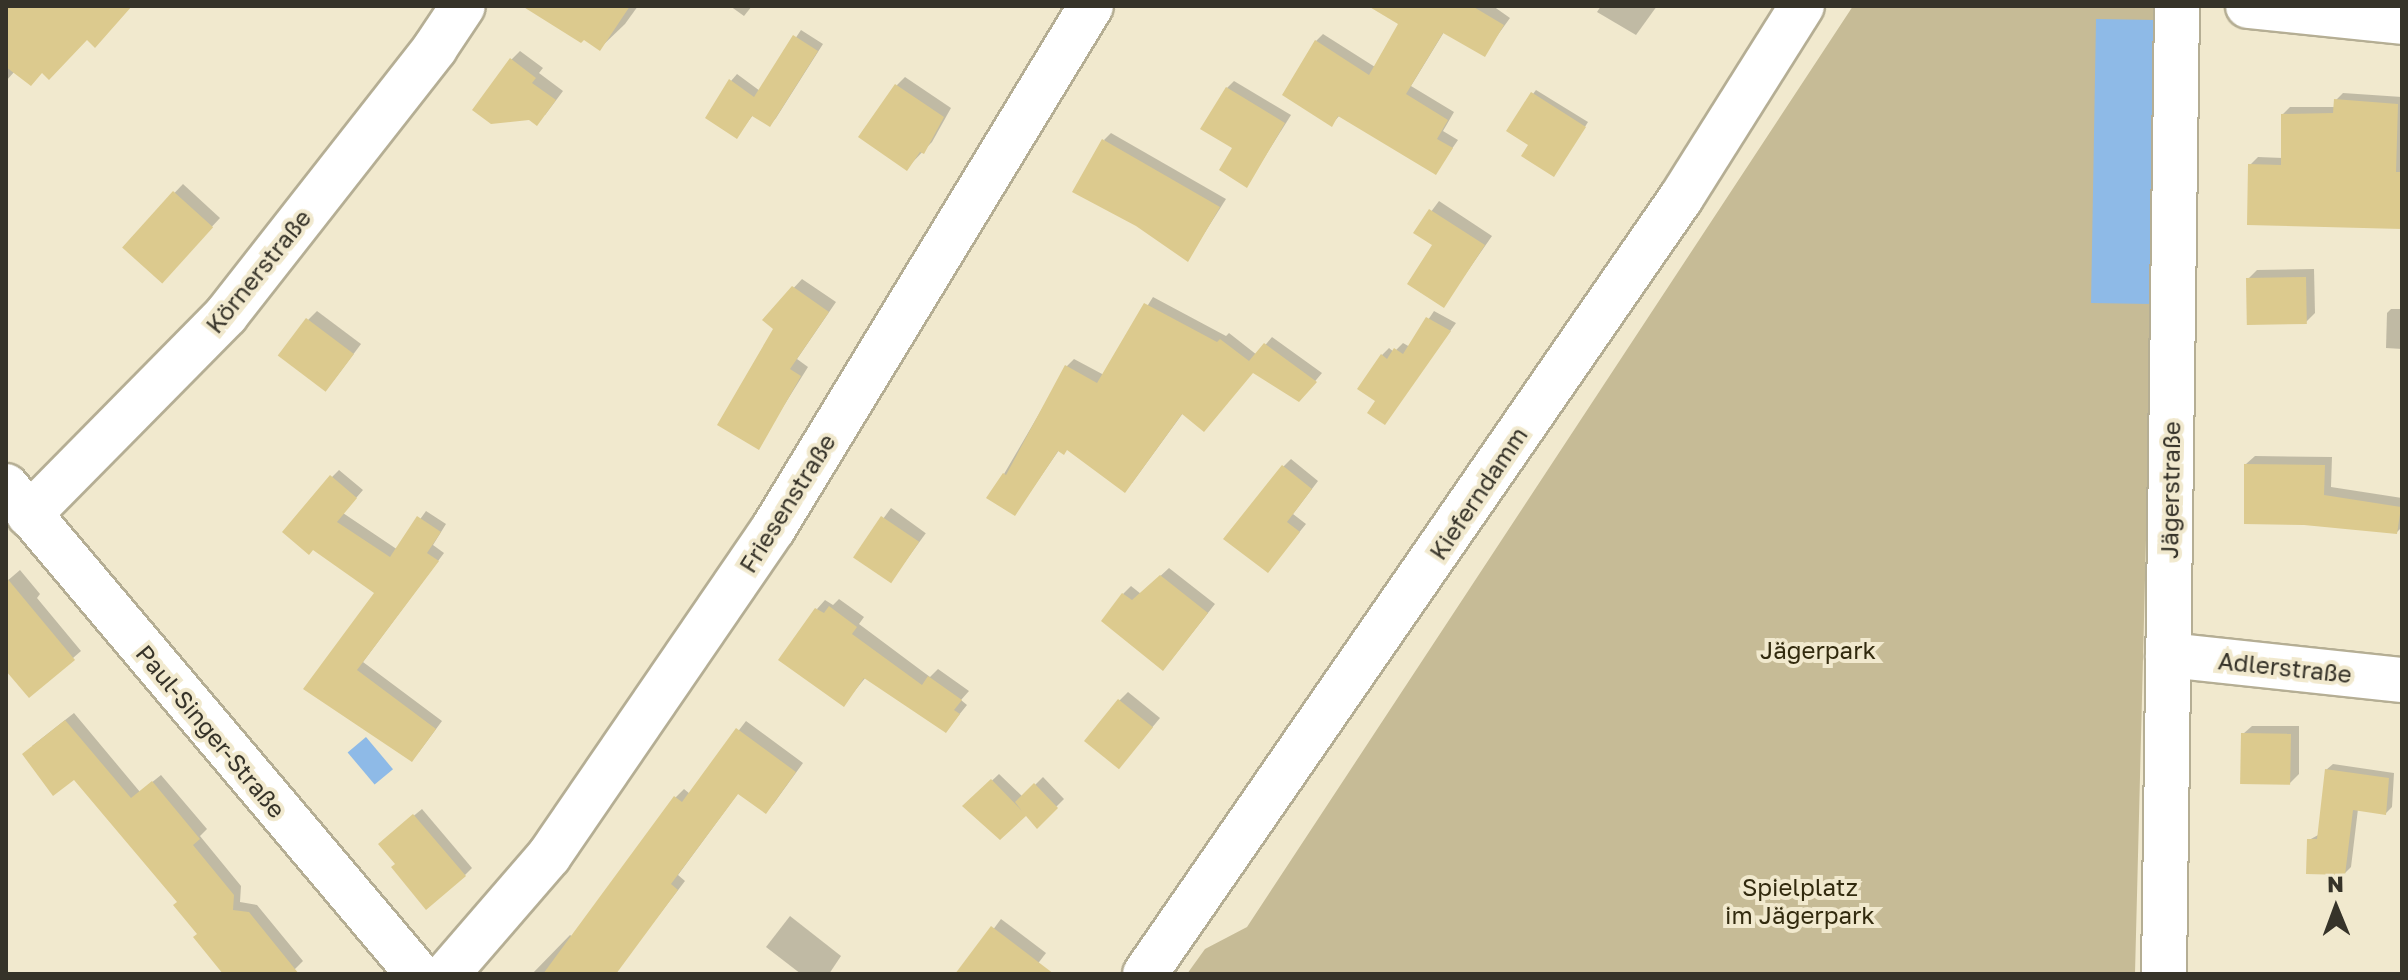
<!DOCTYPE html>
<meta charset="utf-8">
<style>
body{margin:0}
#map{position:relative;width:2408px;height:980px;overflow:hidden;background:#f1e9ce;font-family:"Golos Text",sans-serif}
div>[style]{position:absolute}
.green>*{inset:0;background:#c6bb96}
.water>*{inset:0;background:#8ebae7;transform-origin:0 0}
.shadow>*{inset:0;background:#0003;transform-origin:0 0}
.building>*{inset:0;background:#dcca8e;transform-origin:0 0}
.roads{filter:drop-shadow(2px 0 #b5ae94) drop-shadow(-2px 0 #b5ae94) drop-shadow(0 2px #b5ae94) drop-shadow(0 -2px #b5ae94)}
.minor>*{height:44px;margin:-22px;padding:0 22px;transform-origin:22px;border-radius:22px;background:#fff}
span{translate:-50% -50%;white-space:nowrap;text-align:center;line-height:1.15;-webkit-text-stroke:8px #f1e9ce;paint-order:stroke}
.street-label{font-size:24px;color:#363329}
.park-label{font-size:24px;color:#322a0e}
.frame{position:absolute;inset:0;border:8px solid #363329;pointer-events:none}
.north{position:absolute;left:2296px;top:868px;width:80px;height:80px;-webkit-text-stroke:6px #f1e9ce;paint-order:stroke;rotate:359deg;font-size:22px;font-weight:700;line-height:32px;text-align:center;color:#363329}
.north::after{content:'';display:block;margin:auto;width:28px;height:36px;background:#363329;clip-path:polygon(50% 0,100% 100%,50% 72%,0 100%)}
</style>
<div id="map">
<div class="green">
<i style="clip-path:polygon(1853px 6px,2155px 6px,2152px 304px,2135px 974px,1187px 974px,1205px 949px,1247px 927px)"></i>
</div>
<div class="water">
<i style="left:2096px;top:19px;width:60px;height:284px;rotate:1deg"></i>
<i style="left:366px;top:737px;width:42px;height:24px;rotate:50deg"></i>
</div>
<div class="shadow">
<i style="clip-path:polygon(6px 6px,130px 6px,43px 70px,15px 71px,6px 81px)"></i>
<i style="clip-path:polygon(563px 6px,638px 6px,625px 24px,600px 48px)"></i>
<i style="clip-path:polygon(730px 6px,752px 6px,744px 16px)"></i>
<i style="clip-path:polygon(1371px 6px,1493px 6px,1510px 18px,1484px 54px,1444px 32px,1411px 86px,1454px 112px,1443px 131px,1458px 140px,1436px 172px,1340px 115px,1332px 124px,1316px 41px,1323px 34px,1375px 67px,1401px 24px)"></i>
<i style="clip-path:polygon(1601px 6px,1657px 6px,1636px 35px,1597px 12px)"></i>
<i style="clip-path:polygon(801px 30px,823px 44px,776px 118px,770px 125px,753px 115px,737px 136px,731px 81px,737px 74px,760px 91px)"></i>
<i style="clip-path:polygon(520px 51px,543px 68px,539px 73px,563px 91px,545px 115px,511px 60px)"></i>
<i style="clip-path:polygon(905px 77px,951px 108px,932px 142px,907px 168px,897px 85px)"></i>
<i style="clip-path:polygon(1234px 81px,1291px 115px,1247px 185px,1234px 147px,1227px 88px)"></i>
<i style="clip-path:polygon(1536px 90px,1588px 122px,1557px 171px,1531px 145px,1533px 94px)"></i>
<i style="clip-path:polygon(2343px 93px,2402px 97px,2402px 227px,2250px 165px,2258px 157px,2283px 158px,2283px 114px,2290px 107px,2335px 107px,2336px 100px)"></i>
<i style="clip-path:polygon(1111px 133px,1226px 199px,1188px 259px,1104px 140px)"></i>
<i style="clip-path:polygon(183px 184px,220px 218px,170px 272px,124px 246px)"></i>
<i style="clip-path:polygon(1439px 201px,1492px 236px,1444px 305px,1435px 245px,1416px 232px)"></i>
<i style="clip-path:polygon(2314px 269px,2315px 313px,2306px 322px,2248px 279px,2257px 270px)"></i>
<i style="clip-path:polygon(802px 279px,836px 302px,797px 359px,808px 367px,758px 447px,776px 328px,764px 320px)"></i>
<i style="clip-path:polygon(1153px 297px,1226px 336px,1229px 333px,1257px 355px,1272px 337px,1322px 373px,1306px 392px,1254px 371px,1183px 413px,1132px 483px,1068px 448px,1059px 450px,1015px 514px,1004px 474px,1067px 366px,1074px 359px,1104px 375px)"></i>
<i style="clip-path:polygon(2391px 309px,2402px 309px,2402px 349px,2386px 348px,2387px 313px)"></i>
<i style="clip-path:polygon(317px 311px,361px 344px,334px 380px,308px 320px)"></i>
<i style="clip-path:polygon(1434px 311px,1456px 323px,1385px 422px,1377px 400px,1382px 355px,1389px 348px,1394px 352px,1403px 343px,1410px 347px)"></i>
<i style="clip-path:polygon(2255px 456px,2332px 457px,2331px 487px,2402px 498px,2402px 527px,2397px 532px,2246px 464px)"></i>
<i style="clip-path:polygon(1291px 459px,1318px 481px,1293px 514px,1306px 524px,1268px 571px,1283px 467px)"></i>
<i style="clip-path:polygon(339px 470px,363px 490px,343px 513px,398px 550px,426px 511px,446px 524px,433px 545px,444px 553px,363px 662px,442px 721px,419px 752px,306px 689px,377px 592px,314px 548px,332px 477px)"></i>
<i style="left:891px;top:508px;width:43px;height:60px;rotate:36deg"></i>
<i style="clip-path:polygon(1169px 568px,1215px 604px,1171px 660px,1123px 594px,1131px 586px,1141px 594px)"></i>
<i style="clip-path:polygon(20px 570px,40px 594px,37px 598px,81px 651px,73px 658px,6px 668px,6px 582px)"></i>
<i style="clip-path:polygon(839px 599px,864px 617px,859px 624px,930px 677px,938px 669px,969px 691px,961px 700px,967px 705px,946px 731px,866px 677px,844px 704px,817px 609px,825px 600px,833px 605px)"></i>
<i style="clip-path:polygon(1128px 692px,1160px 718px,1127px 758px,1119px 701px)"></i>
<i style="clip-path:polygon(74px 713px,140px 792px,161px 775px,207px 829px,200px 836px,241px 886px,240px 902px,257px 905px,303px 961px,295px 969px,288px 974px,243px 974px,199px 934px,179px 901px,74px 777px,32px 746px)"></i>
<i style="clip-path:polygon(746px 721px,803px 763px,774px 803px,766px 811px,739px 792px,678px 875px,685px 881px,636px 945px,592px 974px,532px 974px,570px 935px,573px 937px,675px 798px,684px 789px,690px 794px)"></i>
<i style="clip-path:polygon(2252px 726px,2299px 726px,2299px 774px,2290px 783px,2243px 734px)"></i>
<i style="clip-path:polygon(2333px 764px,2394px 773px,2392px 807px,2386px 813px,2358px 809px,2351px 867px,2345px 873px,2309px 840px,2320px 834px,2326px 770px)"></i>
<i style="clip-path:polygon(999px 774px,1023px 797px,1043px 777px,1064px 799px,1037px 826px,1026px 813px,965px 806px)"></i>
<i style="clip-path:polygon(422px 809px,472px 868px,465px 875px,398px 864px,388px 837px)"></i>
<i style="clip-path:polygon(790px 916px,841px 956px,829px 974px,801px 974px,766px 947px)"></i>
<i style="clip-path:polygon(1001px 919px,1046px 953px,1030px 974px,960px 974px)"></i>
</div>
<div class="building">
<i style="clip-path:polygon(6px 6px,132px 6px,95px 48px,87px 40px,49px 80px,42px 73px,31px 86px,6px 67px)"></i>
<i style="clip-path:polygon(522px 6px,630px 6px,600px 51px,584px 40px,581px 43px)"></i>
<i style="clip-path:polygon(1368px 6px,1472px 6px,1504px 25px,1485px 57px,1443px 33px,1406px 94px,1448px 120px,1437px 139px,1453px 148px,1436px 175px,1338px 116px,1332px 127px,1282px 95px,1315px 40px,1369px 75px,1398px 24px)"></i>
<i style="clip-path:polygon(793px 35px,818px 51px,770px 127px,752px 116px,737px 139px,705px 118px,729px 79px,754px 97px)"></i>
<i style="clip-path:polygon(510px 58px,536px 78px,532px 83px,556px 100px,537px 126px,529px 120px,491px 124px,472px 110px)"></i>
<i style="clip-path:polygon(895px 84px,944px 117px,924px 154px,920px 152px,907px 171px,858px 137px)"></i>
<i style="clip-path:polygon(1226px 87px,1285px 123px,1247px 188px,1219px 170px,1232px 148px,1200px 129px)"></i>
<i style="clip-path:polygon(1531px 92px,1586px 127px,1554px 177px,1521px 156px,1528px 145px,1506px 131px)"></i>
<i style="clip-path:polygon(2334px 99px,2398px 104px,2396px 172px,2402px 172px,2402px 229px,2247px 225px,2248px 164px,2281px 165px,2281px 114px,2333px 113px)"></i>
<i style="clip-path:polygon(1102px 139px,1220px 207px,1188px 262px,1136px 226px,1072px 192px)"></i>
<i style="left:173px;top:191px;width:54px;height:76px;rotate:42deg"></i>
<i style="clip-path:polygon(1429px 209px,1485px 245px,1444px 308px,1407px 284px,1432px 245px,1413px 233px)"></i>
<i style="left:2306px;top:277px;width:47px;height:60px;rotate:89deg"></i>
<i style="clip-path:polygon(792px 286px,829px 312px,790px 369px,801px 376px,759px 450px,717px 425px,773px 329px,762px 320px)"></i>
<i style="clip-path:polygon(1144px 303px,1217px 342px,1220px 339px,1249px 361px,1264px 343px,1317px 382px,1299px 402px,1253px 373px,1204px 432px,1182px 414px,1125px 493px,1067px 450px,1064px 455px,1058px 451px,1015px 516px,986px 498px,1003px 473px,1006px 475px,1065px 365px,1097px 383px)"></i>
<i style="clip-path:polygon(1426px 317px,1451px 331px,1385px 425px,1367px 413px,1375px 401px,1357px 389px,1381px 354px,1387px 359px,1394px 348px,1403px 354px)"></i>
<i style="left:306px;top:318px;width:60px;height:47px;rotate:37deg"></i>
<i style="clip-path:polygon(2244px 464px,2325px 465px,2324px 495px,2401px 507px,2397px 534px,2304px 525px,2244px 524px)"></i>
<i style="clip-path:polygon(1282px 465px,1312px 489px,1287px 522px,1300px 532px,1268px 573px,1223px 539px)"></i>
<i style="clip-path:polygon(330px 475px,357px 498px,337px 522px,390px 557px,417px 516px,441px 532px,427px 553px,439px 561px,357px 670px,436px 729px,412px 762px,303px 689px,374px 593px,313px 550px,309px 555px,282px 532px)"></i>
<i style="left:881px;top:516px;width:46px;height:50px;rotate:34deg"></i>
<i style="clip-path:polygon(1160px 575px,1208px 613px,1163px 671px,1101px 621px,1122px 593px,1132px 600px)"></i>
<i style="clip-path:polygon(6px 577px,75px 660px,29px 698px,6px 671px)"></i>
<i style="clip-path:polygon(829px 606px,857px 627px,852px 634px,922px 685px,928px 676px,962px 700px,954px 710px,960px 714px,946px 733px,864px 678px,844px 707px,778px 660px,815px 608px,824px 613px)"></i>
<i style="left:1118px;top:699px;width:45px;height:54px;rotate:39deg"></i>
<i style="clip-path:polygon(65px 720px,131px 798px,152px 781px,200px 839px,193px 845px,234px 895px,233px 910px,249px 912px,299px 974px,223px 974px,193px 937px,197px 934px,173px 905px,177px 902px,74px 780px,53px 796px,22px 754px)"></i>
<i style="clip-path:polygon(736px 728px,796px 772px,766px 814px,738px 794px,671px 884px,678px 890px,616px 974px,543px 974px,674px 796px,682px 802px)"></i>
<i style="left:2241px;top:733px;width:50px;height:51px;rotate:1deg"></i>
<i style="clip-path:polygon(2325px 769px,2389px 778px,2386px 815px,2353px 810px,2345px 875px,2306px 874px,2307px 839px,2317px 839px)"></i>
<i style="clip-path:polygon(991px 779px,1022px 811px,1015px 802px,1034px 783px,1058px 808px,1037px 829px,1026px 816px,1000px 840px,962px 806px)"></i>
<i style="clip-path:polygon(413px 814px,466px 876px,426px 910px,391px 867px,395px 864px,378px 844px)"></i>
<i style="clip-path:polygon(991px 926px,1054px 974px,955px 974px)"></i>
</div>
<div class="roads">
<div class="minor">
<i style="left:2248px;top:6px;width:155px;rotate:5.9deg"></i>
<i style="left:6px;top:486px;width:639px;rotate:49.83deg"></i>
<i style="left:29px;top:515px;width:281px;rotate:-45.4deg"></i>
<i style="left:226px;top:315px;width:339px;rotate:-51.9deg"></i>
<i style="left:435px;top:48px;width:50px;rotate:-56.3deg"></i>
<i style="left:2168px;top:655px;width:235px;rotate:6.1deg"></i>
<i style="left:447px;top:974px;width:156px;rotate:-49.2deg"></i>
<i style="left:549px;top:856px;width:396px;rotate:-55.6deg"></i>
<i style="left:773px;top:529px;width:612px;rotate:-58.7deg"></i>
<i style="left:1145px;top:974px;width:943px;rotate:-55.37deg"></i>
<i style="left:1681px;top:198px;width:227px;rotate:-57.8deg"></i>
<i style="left:2164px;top:974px;width:968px;rotate:-89.23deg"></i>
</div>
</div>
<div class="street-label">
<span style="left:258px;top:271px;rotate:-51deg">Körnerstraße</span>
<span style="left:2170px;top:490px;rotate:-89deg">Jägerstraße</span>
<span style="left:1478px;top:493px;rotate:-56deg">Kieferndamm</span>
<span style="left:787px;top:503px;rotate:-58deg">Friesenstraße</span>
<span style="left:2285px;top:667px;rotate:6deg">Adlerstraße</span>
<span style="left:211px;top:731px;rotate:50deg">Paul-Singer-Straße</span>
</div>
<div class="park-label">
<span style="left:1818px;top:650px">Jägerpark</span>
<span style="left:1800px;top:901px">Spielplatz<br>im Jägerpark</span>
</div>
<div class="frame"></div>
<div class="north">N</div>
</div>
